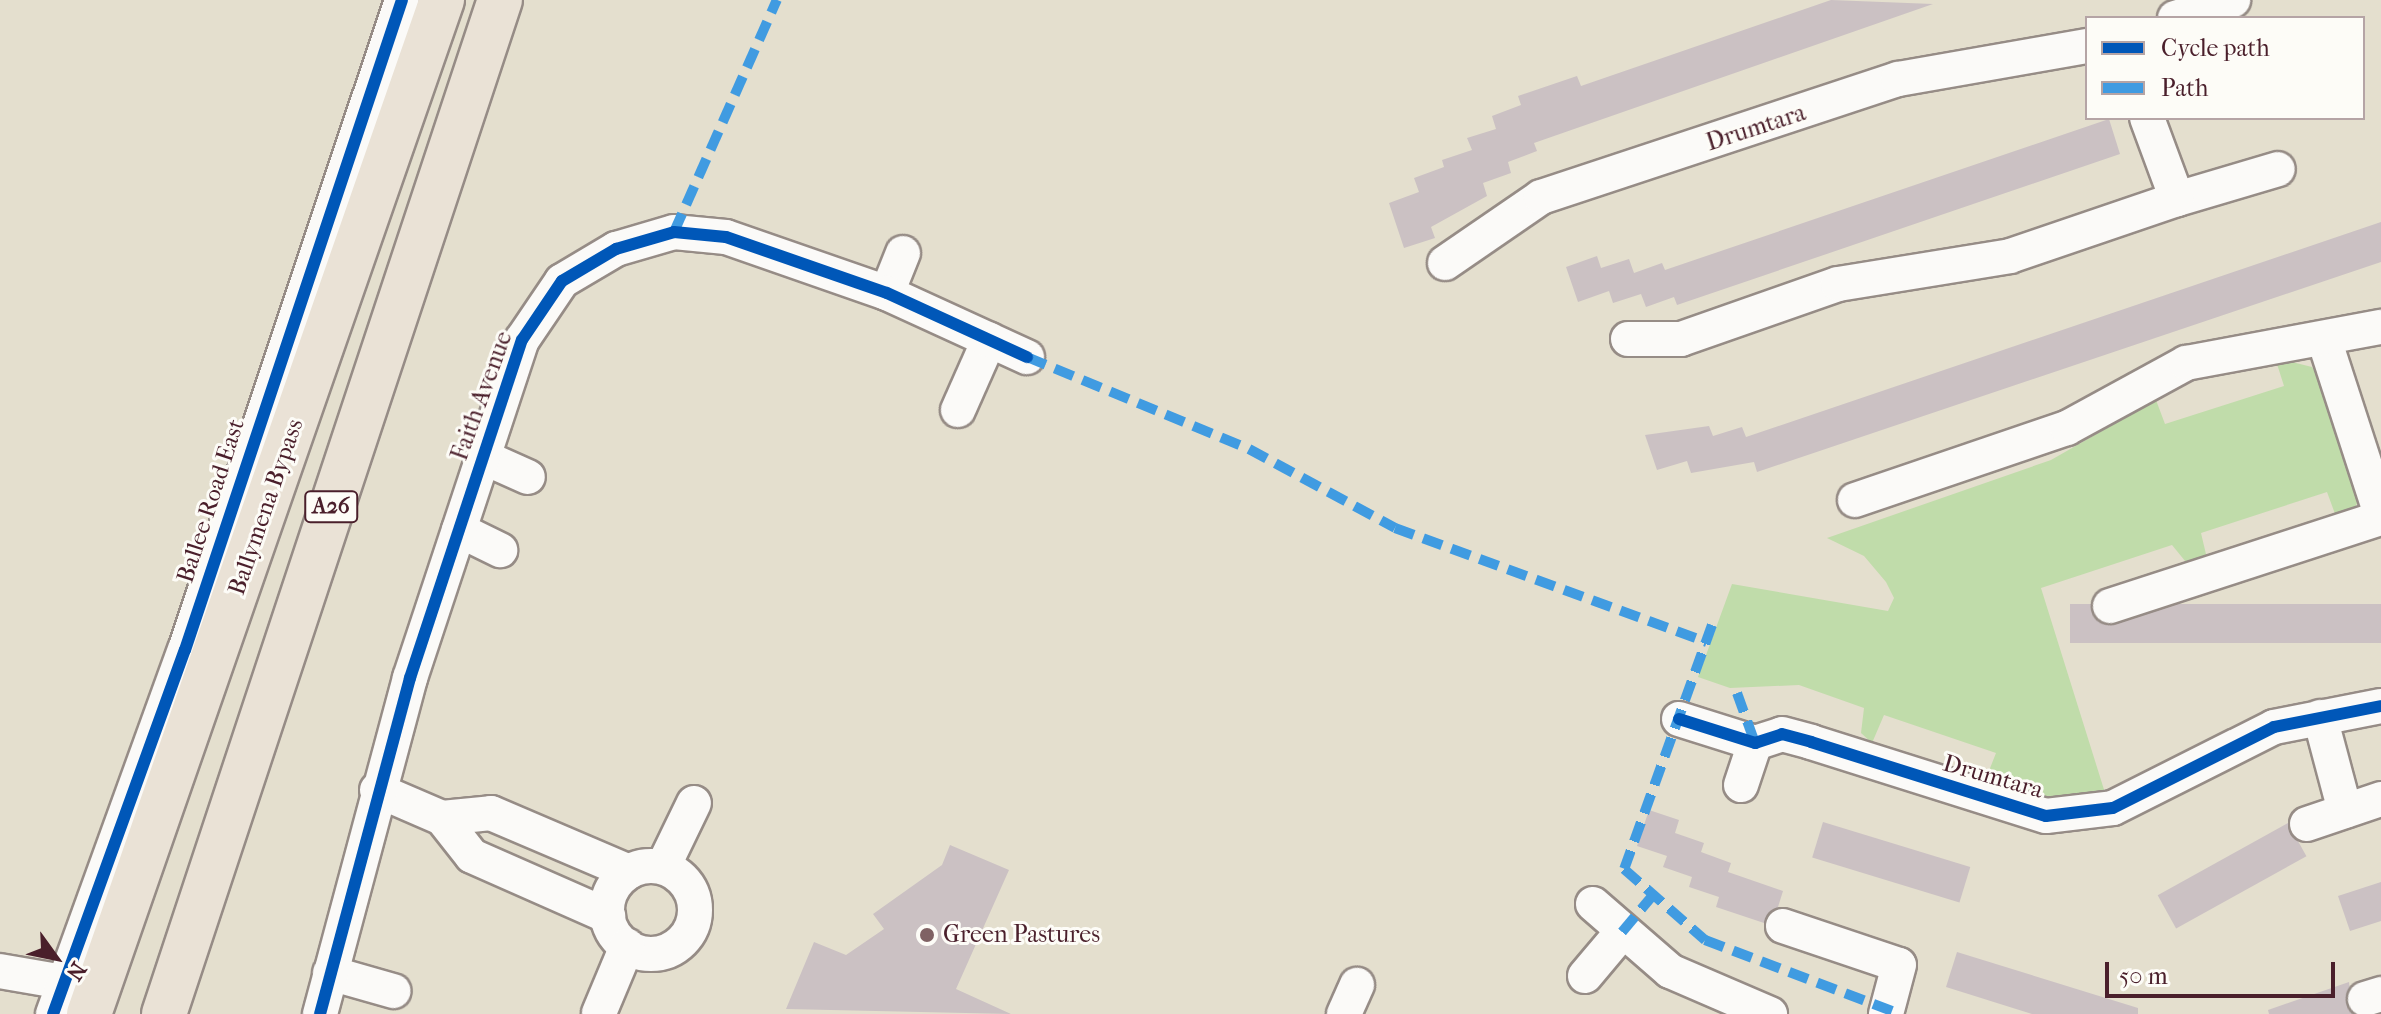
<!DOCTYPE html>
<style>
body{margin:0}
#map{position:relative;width:2381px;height:1014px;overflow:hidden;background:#e4dfce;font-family:"IM FELL French Canon",serif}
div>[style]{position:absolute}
.green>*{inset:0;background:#c0dcaa}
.building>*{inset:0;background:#cbc1c3;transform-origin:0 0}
.roads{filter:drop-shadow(2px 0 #968c86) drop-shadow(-2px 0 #968c86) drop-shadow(0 2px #968c86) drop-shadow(0 -2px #968c86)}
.minor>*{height:34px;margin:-17px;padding:0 17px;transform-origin:17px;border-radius:17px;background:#fbfaf8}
.minor>.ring{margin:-17px;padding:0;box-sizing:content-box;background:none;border:34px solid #fbfaf8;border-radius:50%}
.highway>*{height:44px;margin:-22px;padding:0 22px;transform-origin:22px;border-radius:22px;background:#eae2d6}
.quiet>*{height:10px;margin-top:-5px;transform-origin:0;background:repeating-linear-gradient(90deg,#409be1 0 20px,transparent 0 30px)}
.cycleway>*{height:12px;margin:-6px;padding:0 6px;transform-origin:6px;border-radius:6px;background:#0057b8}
.dots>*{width:22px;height:22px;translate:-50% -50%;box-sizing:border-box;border:4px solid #fdfcf7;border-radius:50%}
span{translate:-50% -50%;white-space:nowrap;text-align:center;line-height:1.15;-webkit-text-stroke:6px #fdfcf7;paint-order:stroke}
.shield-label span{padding:2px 6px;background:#fdfcf7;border:2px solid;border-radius:6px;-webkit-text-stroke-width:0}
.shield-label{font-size:22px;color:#4a1f2b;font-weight:700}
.street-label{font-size:24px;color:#4a1f2b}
.poi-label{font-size:24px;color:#4a1f2b}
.left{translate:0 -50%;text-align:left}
.legend{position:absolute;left:2085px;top:16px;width:280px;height:104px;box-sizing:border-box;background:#fdfcf7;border:2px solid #b5a4a5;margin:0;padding:10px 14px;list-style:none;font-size:24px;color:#4a1f2b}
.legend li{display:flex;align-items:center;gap:16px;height:40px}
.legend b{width:40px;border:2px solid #b5a4a5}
.north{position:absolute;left:16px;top:918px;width:80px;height:80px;-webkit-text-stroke:6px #fdfcf7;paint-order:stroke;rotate:123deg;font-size:22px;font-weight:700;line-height:32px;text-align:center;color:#4a1f2b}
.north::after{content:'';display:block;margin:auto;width:28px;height:36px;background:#4a1f2b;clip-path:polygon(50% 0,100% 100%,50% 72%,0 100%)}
.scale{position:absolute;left:2105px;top:962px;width:230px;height:36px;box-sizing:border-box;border:4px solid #4a1f2b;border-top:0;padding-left:10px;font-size:24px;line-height:28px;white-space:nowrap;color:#4a1f2b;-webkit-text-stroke:6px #fdfcf7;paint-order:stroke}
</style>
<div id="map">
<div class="green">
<i style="clip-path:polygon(2292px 362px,2312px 367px,2323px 384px,2360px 498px,2350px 516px,2338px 522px,2327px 492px,2201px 533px,2209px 567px,2190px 567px,2172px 545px,2041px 588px,2106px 796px,2072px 805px,1983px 786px,1996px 753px,1884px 715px,1872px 743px,1861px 733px,1864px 708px,1799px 685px,1730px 688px,1698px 677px,1732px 584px,1888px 611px,1894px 598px,1886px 582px,1864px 556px,1827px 538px,2051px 460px,2156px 400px,2165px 424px,2284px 386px,2277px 364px)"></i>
</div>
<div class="building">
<i style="clip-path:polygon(1831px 0,1933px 4px,1534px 143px,1537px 151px,1508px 162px,1511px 173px,1483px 183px,1487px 196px,1431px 227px,1435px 238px,1404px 248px,1389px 203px,1419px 192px,1414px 178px,1444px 167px,1442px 160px,1472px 150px,1467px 138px,1496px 129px,1492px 116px,1521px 105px,1518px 96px,1577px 76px,1581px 86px)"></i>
<i style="clip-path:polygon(2109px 119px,2120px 154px,1677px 305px,1674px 297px,1646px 307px,1641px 294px,1613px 303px,1609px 291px,1578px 302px,1566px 267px,1597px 256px,1601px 268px,1629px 259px,1634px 273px,1662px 263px,1665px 270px)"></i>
<i style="clip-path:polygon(2381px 222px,2381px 262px,1757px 472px,1754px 462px,1691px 473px,1687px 461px,1657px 470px,1645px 435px,1709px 426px,1713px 436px,1742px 427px,1746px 437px)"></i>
<i style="left:2381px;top:604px;width:39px;height:311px;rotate:90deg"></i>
<i style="clip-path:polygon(1649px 810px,1679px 820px,1675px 833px,1704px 843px,1701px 852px,1731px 863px,1728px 872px,1783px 891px,1778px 907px,1764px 923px,1716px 907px,1719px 897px,1689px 887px,1692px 877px,1663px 867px,1667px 856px,1637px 846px)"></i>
<i style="left:1823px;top:822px;width:154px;height:37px;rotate:17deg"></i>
<i style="left:2288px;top:823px;width:38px;height:149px;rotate:61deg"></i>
<i style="clip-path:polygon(950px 845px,1009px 870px,956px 989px,1011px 1014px,786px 1009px,814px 942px,846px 955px,884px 929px,873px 914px,942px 865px)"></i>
<i style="clip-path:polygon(2381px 882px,2381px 921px,2350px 931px,2338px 896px)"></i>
<i style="clip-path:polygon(1957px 952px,2138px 1008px,2138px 1014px,2032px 1014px,1946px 987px)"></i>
<i style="clip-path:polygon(2349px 982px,2352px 1014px,2269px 1014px,2268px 1010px)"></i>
</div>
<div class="roads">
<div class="minor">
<i style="left:2175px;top:18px;width:61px;rotate:-17.2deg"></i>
<i style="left:2177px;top:199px;width:105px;rotate:-16.5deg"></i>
<i style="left:1445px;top:263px;width:116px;rotate:-34.5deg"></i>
<i style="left:1541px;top:197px;width:376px;rotate:-18.3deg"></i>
<i style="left:1898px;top:79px;width:192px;rotate:-9.9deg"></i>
<i style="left:887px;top:293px;width:43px;rotate:-68.2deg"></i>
<i style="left:1628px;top:339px;width:53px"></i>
<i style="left:1681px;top:339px;width:166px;rotate:-19.3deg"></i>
<i style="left:1838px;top:284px;width:174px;rotate:-9.2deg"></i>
<i style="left:2010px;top:256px;width:176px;rotate:-18.8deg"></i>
<i style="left:2177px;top:199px;width:86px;rotate:-110.3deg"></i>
<i style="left:2324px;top:339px;width:184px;rotate:72deg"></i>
<i style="left:958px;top:410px;width:77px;rotate:-66.1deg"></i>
<i style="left:483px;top:457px;width:49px;rotate:24deg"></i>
<i style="left:1855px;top:500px;width:224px;rotate:-18.8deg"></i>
<i style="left:2067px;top:428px;width:136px;rotate:-28.6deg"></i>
<i style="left:2186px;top:363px;width:198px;rotate:-10.5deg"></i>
<i style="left:459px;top:530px;width:46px;rotate:26deg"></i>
<i style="left:2110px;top:606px;width:285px;rotate:-18deg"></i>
<i style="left:2320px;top:717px;width:97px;rotate:75.1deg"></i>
<i style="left:1679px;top:719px;width:80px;rotate:17.5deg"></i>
<i style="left:1755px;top:743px;width:28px;rotate:-18deg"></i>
<i style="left:1782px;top:734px;width:30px;rotate:15deg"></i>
<i style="left:1811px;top:742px;width:246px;rotate:17.5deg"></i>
<i style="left:2046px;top:816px;width:67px;rotate:-6.8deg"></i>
<i style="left:2113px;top:808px;width:180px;rotate:-26.7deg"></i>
<i style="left:2274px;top:727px;width:109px;rotate:-11.1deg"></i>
<i style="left:1741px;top:785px;width:44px;rotate:-71.6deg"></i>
<i style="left:377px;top:790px;width:71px;rotate:23.3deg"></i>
<i style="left:442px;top:818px;width:49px;rotate:-5.8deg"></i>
<i style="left:491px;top:813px;width:150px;rotate:23.1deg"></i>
<i style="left:442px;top:818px;width:48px;rotate:51.7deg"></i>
<i style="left:472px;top:856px;width:149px;rotate:23.8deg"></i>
<i style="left:2307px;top:824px;width:78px;rotate:-18.7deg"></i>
<i class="ring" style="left:607px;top:866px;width:54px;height:54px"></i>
<i style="left:663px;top:867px;width:71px;rotate:-64.2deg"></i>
<i style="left:1593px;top:904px;width:102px;rotate:41deg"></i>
<i style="left:1670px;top:971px;width:109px;rotate:23.3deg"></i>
<i style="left:1783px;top:926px;width:122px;rotate:18.6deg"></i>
<i style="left:1899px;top:965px;width:51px;rotate:104.9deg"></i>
<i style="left:0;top:971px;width:65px;rotate:9.8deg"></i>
<i style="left:330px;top:973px;width:66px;rotate:15.9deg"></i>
<i style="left:1585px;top:976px;width:57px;rotate:-49.9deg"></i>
<i style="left:2365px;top:999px;width:17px;rotate:-17deg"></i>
<i style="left:599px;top:1013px;width:73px;rotate:-67.3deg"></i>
<i style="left:53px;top:1014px;width:387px;rotate:-70.1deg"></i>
<i style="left:185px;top:650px;width:685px;rotate:-71.54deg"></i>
<i style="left:320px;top:1014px;width:348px;rotate:-75deg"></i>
<i style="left:410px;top:678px;width:356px;rotate:-71.7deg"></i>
<i style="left:522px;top:340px;width:71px;rotate:-55.9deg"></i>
<i style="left:562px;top:281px;width:63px;rotate:-30.7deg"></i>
<i style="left:616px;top:249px;width:60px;rotate:-16.3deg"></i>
<i style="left:674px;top:232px;width:52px;rotate:5.5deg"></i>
<i style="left:726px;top:237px;width:170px;rotate:19.2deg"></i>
<i style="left:887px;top:293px;width:154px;rotate:24.6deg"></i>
<i style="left:1344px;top:1014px;width:32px;rotate:-66deg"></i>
</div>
<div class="highway">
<i style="left:89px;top:1014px;width:1074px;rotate:-70.81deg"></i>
<i style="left:164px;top:1014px;width:1068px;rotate:-71.67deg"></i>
</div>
</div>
<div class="quiet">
<i style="left:674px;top:232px;width:254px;rotate:-66.1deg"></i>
<i style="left:1027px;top:357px;width:240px;rotate:22.5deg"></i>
<i style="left:1249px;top:449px;width:166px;rotate:28.4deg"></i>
<i style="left:1395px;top:528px;width:332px;rotate:20.1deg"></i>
<i style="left:1712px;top:625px;width:259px;rotate:109.8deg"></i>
<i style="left:1624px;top:869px;width:108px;rotate:41.2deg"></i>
<i style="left:1705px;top:940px;width:209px;rotate:20.8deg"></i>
<i style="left:1737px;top:693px;width:53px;rotate:70.2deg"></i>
<i style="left:1622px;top:932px;width:48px;rotate:-50deg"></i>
</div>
<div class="cycleway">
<i style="left:1679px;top:719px;width:80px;rotate:17.5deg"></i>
<i style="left:1755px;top:743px;width:28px;rotate:-18deg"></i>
<i style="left:1782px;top:734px;width:30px;rotate:15deg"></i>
<i style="left:1811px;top:742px;width:246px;rotate:17.5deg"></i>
<i style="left:2046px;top:816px;width:67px;rotate:-6.8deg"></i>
<i style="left:2113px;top:808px;width:180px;rotate:-26.7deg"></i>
<i style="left:2274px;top:727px;width:109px;rotate:-11.1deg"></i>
<i style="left:53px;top:1014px;width:387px;rotate:-70.1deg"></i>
<i style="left:185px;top:650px;width:685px;rotate:-71.54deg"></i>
<i style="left:320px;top:1014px;width:348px;rotate:-75deg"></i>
<i style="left:410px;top:678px;width:356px;rotate:-71.7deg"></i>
<i style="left:522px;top:340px;width:71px;rotate:-55.9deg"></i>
<i style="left:562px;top:281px;width:63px;rotate:-30.7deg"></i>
<i style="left:616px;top:249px;width:60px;rotate:-16.3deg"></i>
<i style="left:674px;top:232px;width:52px;rotate:5.5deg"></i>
<i style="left:726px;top:237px;width:170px;rotate:19.2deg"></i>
<i style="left:887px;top:293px;width:154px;rotate:24.6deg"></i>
</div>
<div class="dots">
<i style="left:927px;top:935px;background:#806264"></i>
</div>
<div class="shield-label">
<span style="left:331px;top:507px">A26</span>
</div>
<div class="street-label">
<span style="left:1756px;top:128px;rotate:-18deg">Drumtara</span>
<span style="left:482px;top:396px;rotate:-70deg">Faith Avenue</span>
<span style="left:211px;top:501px;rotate:-72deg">Ballee Road East</span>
<span style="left:266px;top:507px;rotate:-71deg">Ballymena Bypass</span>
<span style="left:1993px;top:777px;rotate:16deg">Drumtara</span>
</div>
<div class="poi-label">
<span class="left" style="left:943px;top:935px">Green Pastures</span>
</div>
<ul class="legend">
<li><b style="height:10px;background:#0057b8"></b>Cycle path</li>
<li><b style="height:10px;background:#409be1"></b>Path</li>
</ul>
<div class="north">N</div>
<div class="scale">50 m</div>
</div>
